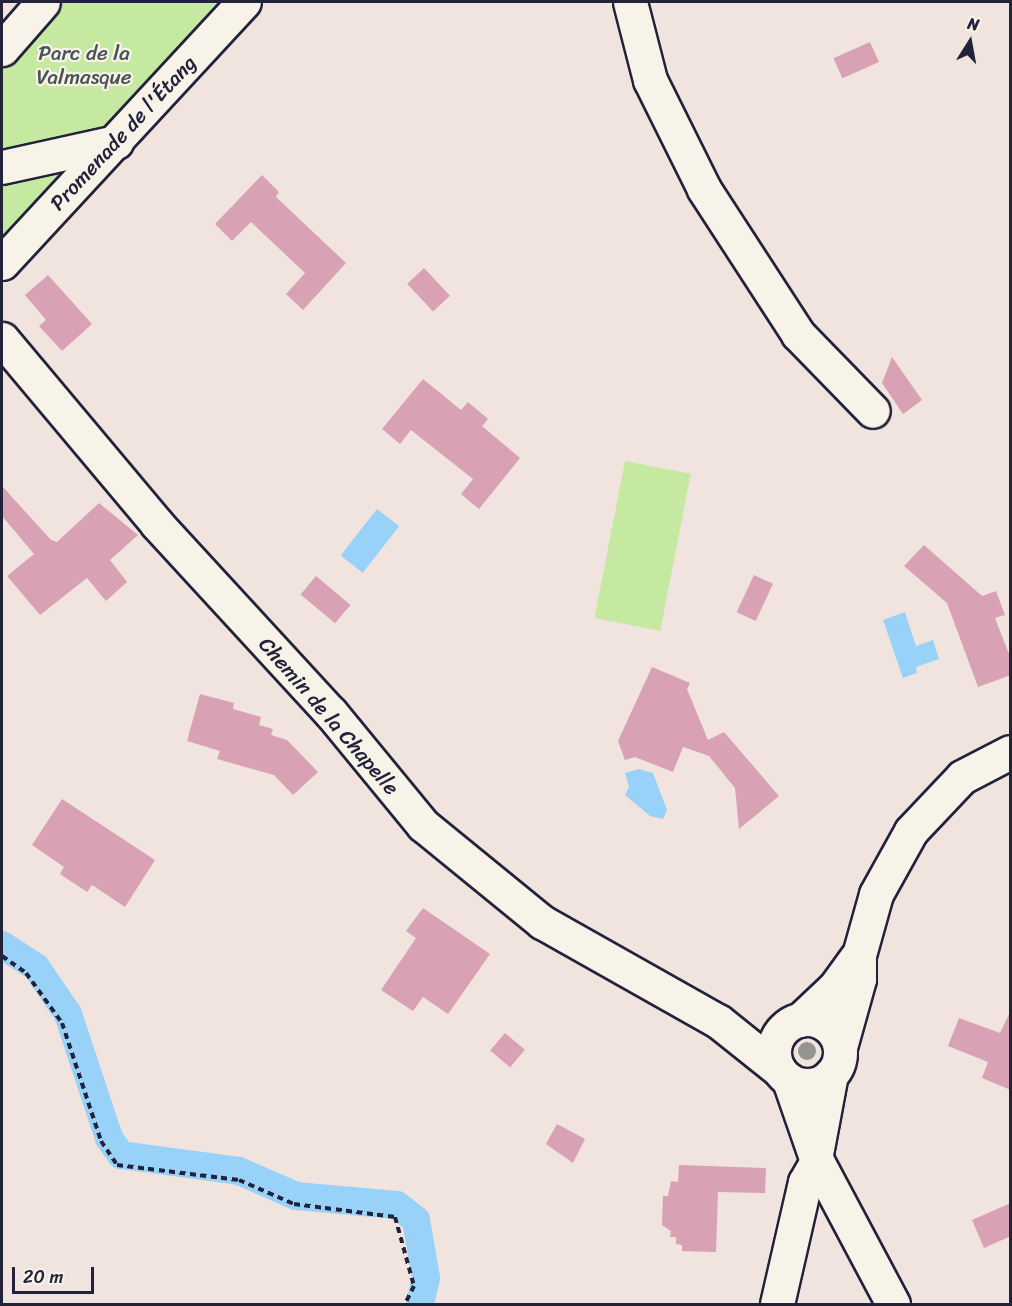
<!DOCTYPE html>
<meta charset="utf-8">
<style>
body{margin:0}
#map{position:relative;width:1012px;height:1306px;overflow:hidden;background:#f1e3de;font-family:Sriracha,sans-serif}
div>[style]{position:absolute}
.green>*{inset:0;background:#c6e9a2;transform-origin:0 0}
.water>*{inset:0;background:#98d2f8;transform-origin:0 0}
.canal>*{height:28px;margin:-14px;padding:0 14px;transform-origin:14px;border-radius:14px;background:#98d2f8}
.building>*{inset:0;background:#d9a1b4;transform-origin:0 0}
.path>*{height:4px;margin-top:-2px;transform-origin:0;background:repeating-linear-gradient(90deg,#22223b 0 6px,transparent 0 10.5px)}
.roads{filter:drop-shadow(2px 0 #22223b) drop-shadow(-2px 0 #22223b) drop-shadow(0 2px #22223b) drop-shadow(0 -2px #22223b)}
.minor>*{height:33px;margin:-16.5px;padding:0 16.5px;transform-origin:16.5px;border-radius:16.5px;background:#f7f3e8}
.minor>.ring{margin:-16.5px;padding:0;box-sizing:content-box;background:none;border:33px solid #f7f3e8;border-radius:50%}
.trees>*{width:18px;height:18px;margin:-9px;border-radius:50%;background:#969493}
span{translate:-50% -50%;white-space:nowrap;text-align:center;line-height:1.15;-webkit-text-stroke:4.5px #f7f3e8;paint-order:stroke}
.park-label{font-size:21px;color:#4b5455}
.street-label{font-size:21px;color:#22223b}
.frame{position:absolute;inset:0;border:3px solid #22223b;pointer-events:none}
.north{position:absolute;left:940px;top:12px;width:60px;height:60px;-webkit-text-stroke:4px #f7f3e8;paint-order:stroke;rotate:11deg;font-size:16px;font-weight:700;line-height:24px;text-align:center;color:#22223b}
.north::after{content:'';display:block;margin:auto;width:21px;height:27px;background:#22223b;clip-path:polygon(50% 0,100% 100%,50% 72%,0 100%)}
.scale{position:absolute;left:12px;top:1267px;width:82px;height:27px;box-sizing:border-box;border:3px solid #22223b;border-top:0;padding-left:8px;font-size:18px;line-height:21px;white-space:nowrap;color:#22223b;-webkit-text-stroke:4px #f7f3e8;paint-order:stroke}
</style>
<div id="map">
<div class="green">
<i style="clip-path:polygon(57px 2px,230px 2px,2px 245px,2px 65px)"></i>
<i style="left:625px;top:461px;width:67px;height:160px;rotate:11deg"></i>
</div>
<div class="water">
<i style="left:377px;top:509px;width:28px;height:59px;rotate:38deg"></i>
<i style="clip-path:polygon(905px 612px,916px 646px,933px 640px,939px 659px,916px 667px,917px 673px,903px 678px,883px 620px)"></i>
<i style="clip-path:polygon(639px 769px,653px 773px,667px 810px,663px 819px,650px 816px,625px 795px,629px 787px,625px 773px)"></i>
</div>
<div class="canal">
<i style="left:2px;top:945px;width:40px;rotate:32.9deg"></i>
<i style="left:36px;top:967px;width:57px;rotate:55.8deg"></i>
<i style="left:68px;top:1014px;width:131px;rotate:71.7deg"></i>
<i style="left:109px;top:1138px;width:21px;rotate:55deg"></i>
<i style="left:121px;top:1155px;width:119px;rotate:7.7deg"></i>
<i style="left:239px;top:1171px;width:62px;rotate:23.7deg"></i>
<i style="left:296px;top:1196px;width:101px;rotate:5.1deg"></i>
<i style="left:397px;top:1205px;width:24px;rotate:38deg"></i>
<i style="left:416px;top:1220px;width:59px;rotate:80.2deg"></i>
<i style="left:426px;top:1278px;width:27px;rotate:103deg"></i>
</div>
<div class="building">
<i style="left:870px;top:42px;width:22px;height:40px;rotate:66deg"></i>
<i style="clip-path:polygon(262px 175px,279px 192px,276px 197px,346px 263px,303px 310px,286px 294px,305px 273px,251px 222px,232px 241px,215px 224px)"></i>
<i style="left:424px;top:268px;width:38px;height:23px;rotate:47deg"></i>
<i style="clip-path:polygon(48px 275px,92px 324px,62px 351px,39px 326px,46px 320px,25px 295px)"></i>
<i style="clip-path:polygon(892px 357px,922px 400px,903px 414px,882px 383px)"></i>
<i style="clip-path:polygon(423px 379px,461px 410px,468px 402px,488px 419px,482px 426px,520px 458px,479px 509px,461px 494px,473px 479px,411px 430px,400px 444px,382px 429px)"></i>
<i style="clip-path:polygon(2px 486px,51px 540px,57px 542px,99px 503px,138px 535px,110px 560px,127px 582px,106px 601px,87px 578px,40px 615px,7px 576px,34px 554px,2px 516px)"></i>
<i style="clip-path:polygon(924px 545px,982px 596px,996px 591px,1005px 615px,995px 618px,1011px 659px,1011px 675px,978px 687px,947px 603px,904px 566px)"></i>
<i style="left:754px;top:575px;width:21px;height:41px;rotate:25deg"></i>
<i style="left:316px;top:576px;width:45px;height:24px;rotate:40deg"></i>
<i style="clip-path:polygon(652px 667px,690px 683px,687px 689px,708px 740px,724px 732px,779px 796px,739px 829px,735px 788px,709px 756px,683px 747px,673px 772px,635px 757px,625px 760px,618px 741px)"></i>
<i style="clip-path:polygon(200px 694px,234px 703px,233px 709px,261px 717px,259px 725px,273px 729px,271px 735px,287px 740px,318px 772px,293px 795px,274px 775px,217px 759px,220px 751px,187px 741px)"></i>
<i style="clip-path:polygon(62px 799px,155px 860px,125px 907px,92px 885px,87px 892px,60px 874px,64px 867px,32px 845px)"></i>
<i style="clip-path:polygon(423px 908px,490px 954px,448px 1014px,423px 997px,413px 1011px,381px 990px,416px 938px,406px 931px)"></i>
<i style="clip-path:polygon(1011px 1010px,1011px 1090px,982px 1078px,988px 1062px,948px 1046px,959px 1018px,1000px 1033px)"></i>
<i style="left:505px;top:1033px;width:26px;height:23px;rotate:40deg"></i>
<i style="clip-path:polygon(557px 1124px,585px 1139px,573px 1163px,546px 1144px)"></i>
<i style="clip-path:polygon(679px 1165px,766px 1168px,765px 1193px,718px 1192px,716px 1252px,682px 1251px,682px 1245px,676px 1244px,676px 1237px,670px 1237px,671px 1231px,662px 1225px,663px 1196px,668px 1196px,671px 1181px,678px 1182px)"></i>
<i style="clip-path:polygon(1011px 1203px,1011px 1236px,984px 1248px,972px 1220px)"></i>
</div>
<div class="path">
<i style="left:2px;top:956px;width:29px;rotate:35deg"></i>
<i style="left:26px;top:973px;width:62px;rotate:54.2deg"></i>
<i style="left:62px;top:1023px;width:124px;rotate:71.7deg"></i>
<i style="left:101px;top:1141px;width:29px;rotate:56deg"></i>
<i style="left:117px;top:1165px;width:123px;rotate:7deg"></i>
<i style="left:239px;top:1180px;width:60px;rotate:23.6deg"></i>
<i style="left:294px;top:1204px;width:102px;rotate:7.3deg"></i>
<i style="left:395px;top:1217px;width:72px;rotate:74.6deg"></i>
<i style="left:414px;top:1286px;width:20px;rotate:117deg"></i>
</div>
<div class="roads">
<div class="minor">
<i style="left:630px;top:2px;width:81px;rotate:75.6deg"></i>
<i style="left:650px;top:80px;width:122px;rotate:63.6deg"></i>
<i style="left:704px;top:189px;width:173px;rotate:57deg"></i>
<i style="left:798px;top:334px;width:107px;rotate:45.8deg"></i>
<i style="left:2px;top:49px;width:62px;rotate:-48.9deg"></i>
<i style="left:2px;top:167px;width:117px;rotate:-12.4deg"></i>
<i style="left:2px;top:263px;width:356px;rotate:-47.2deg"></i>
<i style="left:2px;top:339px;width:241px;rotate:50deg"></i>
<i style="left:157px;top:524px;width:257px;rotate:47.4deg"></i>
<i style="left:331px;top:713px;width:145px;rotate:50.6deg"></i>
<i style="left:423px;top:825px;width:154px;rotate:39.2deg"></i>
<i style="left:542px;top:922px;width:202px;rotate:29.4deg"></i>
<i style="left:718px;top:1021px;width:77px;rotate:38.7deg"></i>
<i class="ring" style="left:774px;top:1019px;width:33px;height:33px"></i>
<i style="left:800px;top:1020px;width:48px;rotate:-43.3deg"></i>
<i style="left:835px;top:987px;width:37px;rotate:-54deg"></i>
<i style="left:840px;top:1047px;width:71px;rotate:-74.4deg"></i>
<i style="left:859px;top:979px;width:24px;rotate:-90deg"></i>
<i style="left:859px;top:955px;width:63px;rotate:-74.4deg"></i>
<i style="left:876px;top:894px;width:72px;rotate:-60.9deg"></i>
<i style="left:911px;top:831px;width:74px;rotate:-46.6deg"></i>
<i style="left:962px;top:777px;width:54px;rotate:-27.5deg"></i>
<i style="left:789px;top:1080px;width:86px;rotate:70.9deg"></i>
<i style="left:817px;top:1161px;width:162px;rotate:62deg"></i>
<i style="left:816px;top:1154px;width:81px;rotate:-79.4deg"></i>
<i style="left:777px;top:1304px;width:125px;rotate:-77.1deg"></i>
<i style="left:805px;top:1182px;width:24px;rotate:-60deg"></i>
</div>
</div>
<div class="trees">
<i style="left:807px;top:1051px"></i>
</div>
<div class="park-label">
<span style="left:84px;top:65px">Parc de la<br>Valmasque</span>
</div>
<div class="street-label">
<span style="left:123px;top:133px;rotate:-47deg">Promenade de l'Étang</span>
<span style="left:329px;top:716px;rotate:49deg">Chemin de la Chapelle</span>
</div>
<div class="frame"></div>
<div class="north">N</div>
<div class="scale">20 m</div>
</div>
